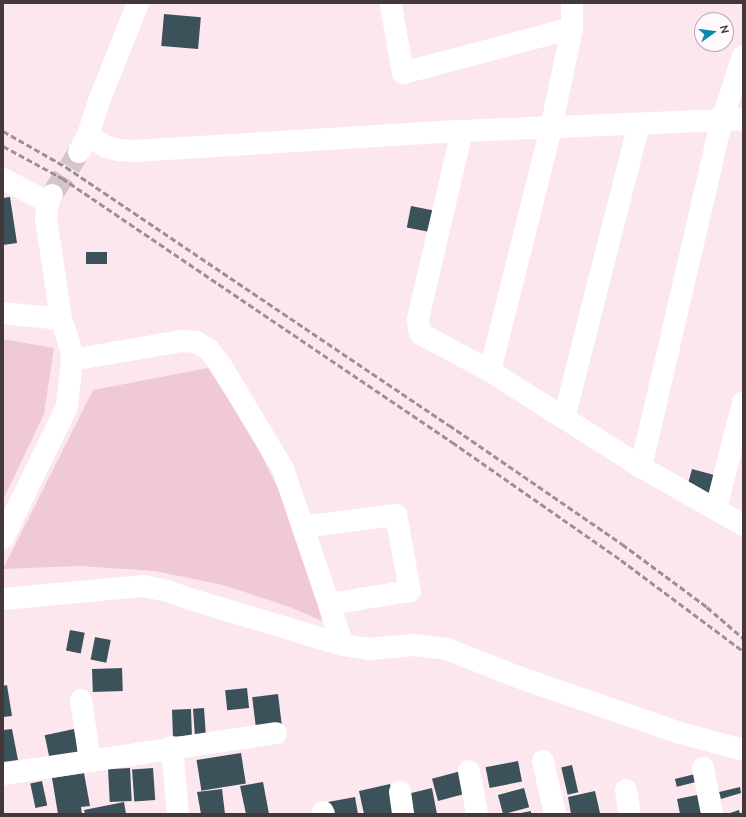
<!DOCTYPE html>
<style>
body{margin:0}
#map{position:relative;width:746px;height:817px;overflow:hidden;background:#fce7ef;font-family:Ubuntu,sans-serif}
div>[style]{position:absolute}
.green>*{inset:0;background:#f0c9d8}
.building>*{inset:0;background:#3c525b;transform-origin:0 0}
.minor-tunnel>*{height:22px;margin-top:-11px;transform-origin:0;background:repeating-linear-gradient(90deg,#d7c4cb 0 22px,transparent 0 33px)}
.minor>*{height:22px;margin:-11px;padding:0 11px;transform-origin:11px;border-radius:11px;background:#fff}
.rail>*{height:3px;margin-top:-1.5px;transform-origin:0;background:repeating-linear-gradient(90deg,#9e8f95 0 6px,transparent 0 9px)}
span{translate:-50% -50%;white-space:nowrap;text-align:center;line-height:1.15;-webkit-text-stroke:4px #fff9fb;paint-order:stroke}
.frame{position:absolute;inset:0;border:4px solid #43393d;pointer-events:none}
.north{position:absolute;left:694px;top:12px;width:40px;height:40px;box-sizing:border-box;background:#fff9fb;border:1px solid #b4acaf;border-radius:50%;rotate:76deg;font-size:11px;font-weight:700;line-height:16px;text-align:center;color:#43393d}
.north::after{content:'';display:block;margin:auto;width:14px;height:18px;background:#0c8aac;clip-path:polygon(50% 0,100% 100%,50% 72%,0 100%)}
</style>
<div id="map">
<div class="green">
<i style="clip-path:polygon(3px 339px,54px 348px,44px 414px,3px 500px)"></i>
<i style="clip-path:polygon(208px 368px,250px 432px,285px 503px,312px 581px,322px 621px,290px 607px,223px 585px,155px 571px,79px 566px,3px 569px,93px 390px)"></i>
</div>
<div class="building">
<i style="left:164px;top:14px;width:37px;height:32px;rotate:5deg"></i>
<i style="clip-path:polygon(10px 197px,17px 243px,3px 245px,3px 198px)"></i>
<i style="left:411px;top:206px;width:31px;height:22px;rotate:11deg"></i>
<i style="left:86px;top:252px;width:21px;height:12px"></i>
<i style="clip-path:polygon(692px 469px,718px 476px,711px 503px,686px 491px)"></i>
<i style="left:70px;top:630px;width:15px;height:21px;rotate:11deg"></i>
<i style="left:95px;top:637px;width:16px;height:23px;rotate:11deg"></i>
<i style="left:122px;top:668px;width:23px;height:30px;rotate:88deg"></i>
<i style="clip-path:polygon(7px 685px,12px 716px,3px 717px,3px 686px)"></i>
<i style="left:247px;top:688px;width:20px;height:22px;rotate:84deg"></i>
<i style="left:278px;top:694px;width:32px;height:26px;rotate:83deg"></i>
<i style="left:204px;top:708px;width:28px;height:11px;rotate:86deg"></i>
<i style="left:191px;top:709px;width:27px;height:19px;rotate:88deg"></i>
<i style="clip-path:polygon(12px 729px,18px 760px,3px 762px,3px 730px)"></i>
<i style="left:74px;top:729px;width:24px;height:30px;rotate:78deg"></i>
<i style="left:241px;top:753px;width:31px;height:45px;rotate:81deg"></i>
<i style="left:518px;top:761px;width:21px;height:33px;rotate:79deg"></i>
<i style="left:572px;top:765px;width:28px;height:11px;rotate:77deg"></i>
<i style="left:130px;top:768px;width:33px;height:22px;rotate:87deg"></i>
<i style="left:153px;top:768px;width:32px;height:21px;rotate:86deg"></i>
<i style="left:461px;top:771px;width:23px;height:30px;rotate:75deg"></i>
<i style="left:703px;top:772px;width:8px;height:29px;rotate:76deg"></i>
<i style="clip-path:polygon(84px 773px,90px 806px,81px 807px,82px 814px,58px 814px,52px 778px)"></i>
<i style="left:42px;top:781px;width:25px;height:12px;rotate:78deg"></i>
<i style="clip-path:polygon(263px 782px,269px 814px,246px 814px,240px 786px)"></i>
<i style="clip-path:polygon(390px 784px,396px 814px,364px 814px,359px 791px)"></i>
<i style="clip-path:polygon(740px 787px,741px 793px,721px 799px,719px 792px)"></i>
<i style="clip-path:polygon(432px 788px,437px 814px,407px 814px,403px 795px)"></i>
<i style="left:524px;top:788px;width:20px;height:27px;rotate:75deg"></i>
<i style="clip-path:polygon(222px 789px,225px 814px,201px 814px,197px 792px)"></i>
<i style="clip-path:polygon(595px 791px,600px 813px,571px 814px,568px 797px)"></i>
<i style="clip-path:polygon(707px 793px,711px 814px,680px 814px,677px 799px)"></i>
<i style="clip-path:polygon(355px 797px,358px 814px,330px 814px,328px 802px)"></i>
<i style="clip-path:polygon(124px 802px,126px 814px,85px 814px,84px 810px)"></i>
<i style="clip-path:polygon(739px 810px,740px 814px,727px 814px)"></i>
<i style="clip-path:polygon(531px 811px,531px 814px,521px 814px,521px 813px)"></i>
</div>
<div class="minor-tunnel">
<i style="left:52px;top:195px;width:51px;rotate:-57.9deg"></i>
</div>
<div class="minor">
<i style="left:391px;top:6px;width:68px;rotate:79.8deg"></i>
<i style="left:403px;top:73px;width:175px;rotate:-14.9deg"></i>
<i style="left:462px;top:131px;width:193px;rotate:103.2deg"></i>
<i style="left:418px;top:319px;width:10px;rotate:84deg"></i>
<i style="left:419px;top:329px;width:5px;rotate:68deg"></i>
<i style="left:421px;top:334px;width:78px;rotate:28.2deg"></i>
<i style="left:490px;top:371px;width:179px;rotate:32.4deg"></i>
<i style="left:641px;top:467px;width:117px;rotate:29.6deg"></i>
<i style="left:88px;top:135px;width:22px;rotate:34deg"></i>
<i style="left:106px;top:147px;width:13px;rotate:13deg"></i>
<i style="left:119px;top:150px;width:14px;rotate:4deg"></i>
<i style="left:133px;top:151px;width:330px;rotate:-3.5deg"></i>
<i style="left:462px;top:131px;width:281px;rotate:-2.4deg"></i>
<i style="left:79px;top:152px;width:19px;rotate:-62deg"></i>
<i style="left:88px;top:135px;width:36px;rotate:-72deg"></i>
<i style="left:99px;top:101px;width:105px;rotate:-68.3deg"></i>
<i style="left:3px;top:179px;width:51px;rotate:27.1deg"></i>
<i style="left:3px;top:313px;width:58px;rotate:5.9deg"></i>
<i style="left:72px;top:360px;width:112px;rotate:-9.8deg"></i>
<i style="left:182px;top:341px;width:14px;rotate:4deg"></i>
<i style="left:196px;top:342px;width:15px;rotate:32deg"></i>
<i style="left:209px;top:350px;width:18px;rotate:52deg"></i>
<i style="left:220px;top:364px;width:122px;rotate:59deg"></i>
<i style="left:283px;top:469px;width:186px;rotate:71.2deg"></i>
<i style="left:490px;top:371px;width:251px;rotate:-75.9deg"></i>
<i style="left:551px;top:128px;width:102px;rotate:-78.1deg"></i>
<i style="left:572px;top:28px;width:25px;rotate:-90deg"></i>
<i style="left:564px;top:418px;width:303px;rotate:-75.7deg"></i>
<i style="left:641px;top:467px;width:356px;rotate:-76.9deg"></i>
<i style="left:722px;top:120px;width:67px;rotate:-71.8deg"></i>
<i style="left:716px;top:509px;width:110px;rotate:-75.8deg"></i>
<i style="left:303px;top:527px;width:94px;rotate:-7.4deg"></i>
<i style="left:396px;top:515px;width:77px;rotate:79.6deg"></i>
<i style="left:410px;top:591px;width:81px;rotate:170.8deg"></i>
<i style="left:3px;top:538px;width:146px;rotate:-64deg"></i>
<i style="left:67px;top:407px;width:47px;rotate:-83.9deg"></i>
<i style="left:72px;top:360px;width:14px;rotate:-98deg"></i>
<i style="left:70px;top:346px;width:28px;rotate:-108deg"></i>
<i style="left:61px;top:319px;width:101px;rotate:-98.5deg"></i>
<i style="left:46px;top:219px;width:17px;rotate:-83deg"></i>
<i style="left:48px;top:202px;width:8px;rotate:-60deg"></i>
<i style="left:3px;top:599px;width:142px;rotate:-5.3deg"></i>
<i style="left:144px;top:586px;width:25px;rotate:12deg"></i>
<i style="left:168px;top:591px;width:27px;rotate:20deg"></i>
<i style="left:193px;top:600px;width:157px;rotate:16.7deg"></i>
<i style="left:343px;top:645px;width:25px;rotate:9deg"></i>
<i style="left:368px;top:649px;width:47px;rotate:-4.9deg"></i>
<i style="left:415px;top:645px;width:32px;rotate:7deg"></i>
<i style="left:447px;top:649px;width:76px;rotate:21.5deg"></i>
<i style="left:518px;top:677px;width:168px;rotate:19.1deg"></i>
<i style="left:677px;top:732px;width:68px;rotate:15.3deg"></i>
<i style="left:81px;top:700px;width:62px;rotate:81.6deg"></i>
<i style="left:172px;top:747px;width:67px;rotate:84.9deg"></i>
<i style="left:543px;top:761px;width:54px;rotate:77.2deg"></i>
<i style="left:703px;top:768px;width:47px;rotate:78.9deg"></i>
<i style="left:469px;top:771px;width:44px;rotate:79.5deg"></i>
<i style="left:3px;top:774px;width:276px;rotate:-8.5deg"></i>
<i style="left:626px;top:790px;width:24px;rotate:81deg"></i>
<i style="left:400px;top:792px;width:22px;rotate:82deg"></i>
<i style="left:323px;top:812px;width:2px;rotate:63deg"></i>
</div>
<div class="rail">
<i style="left:3px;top:131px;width:73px;rotate:29.7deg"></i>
<i style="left:66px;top:167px;width:462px;rotate:34deg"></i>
<i style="left:449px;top:425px;width:210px;rotate:34.5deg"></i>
<i style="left:622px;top:544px;width:106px;rotate:36.5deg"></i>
<i style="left:707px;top:607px;width:48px;rotate:40.7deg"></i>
<i style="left:3px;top:146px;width:67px;rotate:28.5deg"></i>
<i style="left:62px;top:178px;width:471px;rotate:34.1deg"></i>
<i style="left:452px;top:442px;width:206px;rotate:34.9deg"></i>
<i style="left:621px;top:560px;width:152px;rotate:36.7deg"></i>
</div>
<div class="frame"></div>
<div class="north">N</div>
</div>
